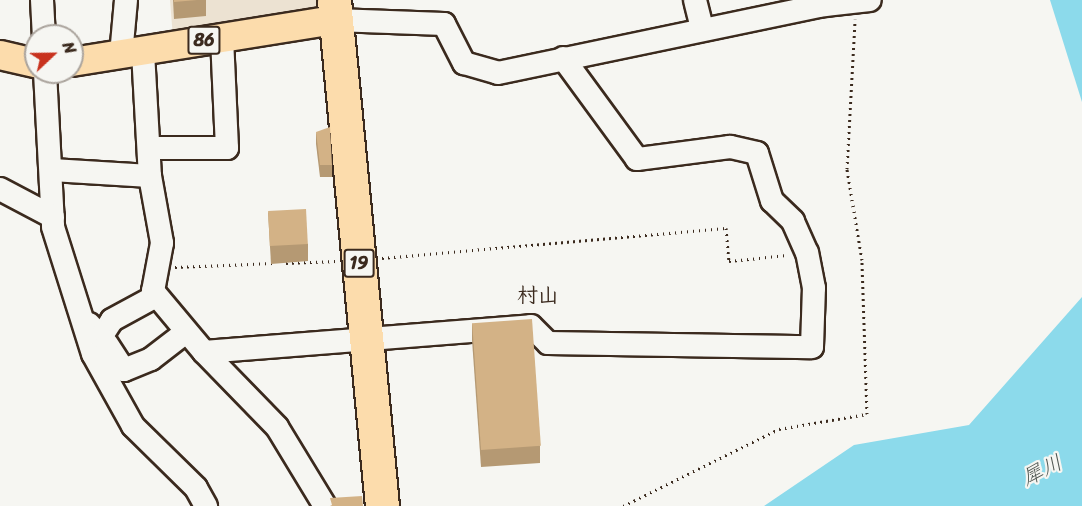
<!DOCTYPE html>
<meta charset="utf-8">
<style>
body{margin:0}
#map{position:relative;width:1082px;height:506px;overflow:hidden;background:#f6f6f2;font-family:Sriracha,"Klee One",sans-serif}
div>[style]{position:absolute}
.built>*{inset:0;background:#ece2d2}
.water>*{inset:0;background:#8cdaeb}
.path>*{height:3px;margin-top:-1.5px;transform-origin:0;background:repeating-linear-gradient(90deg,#3b2a1e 0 1.5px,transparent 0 6px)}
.roads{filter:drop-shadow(2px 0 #3b2a1e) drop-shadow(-2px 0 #3b2a1e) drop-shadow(0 2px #3b2a1e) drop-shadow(0 -2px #3b2a1e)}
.minor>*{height:22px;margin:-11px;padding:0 11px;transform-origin:11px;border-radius:11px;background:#f6f6f2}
.major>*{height:28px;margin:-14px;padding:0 14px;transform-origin:14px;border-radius:14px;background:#fcdcac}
.highway>*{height:33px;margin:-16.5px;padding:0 16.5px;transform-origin:16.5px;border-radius:16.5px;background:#fcdcac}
.wall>*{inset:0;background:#b59973}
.building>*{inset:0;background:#d3b286;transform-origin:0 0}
span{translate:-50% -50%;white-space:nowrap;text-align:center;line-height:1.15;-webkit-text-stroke:4.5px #f6f6f2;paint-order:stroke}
.shield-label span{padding:2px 4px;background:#f6f6f2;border:2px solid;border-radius:4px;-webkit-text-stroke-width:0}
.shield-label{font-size:18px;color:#3b2a1e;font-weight:700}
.neighbourhood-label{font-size:21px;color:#3b2a1e;font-weight:700}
.water-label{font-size:21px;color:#4f5651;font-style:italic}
.north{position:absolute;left:24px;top:24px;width:60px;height:60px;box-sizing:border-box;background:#f6f6f2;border:2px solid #aba49d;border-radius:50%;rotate:68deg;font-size:16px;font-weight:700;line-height:24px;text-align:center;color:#3b2a1e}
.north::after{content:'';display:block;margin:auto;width:21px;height:27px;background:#c8321e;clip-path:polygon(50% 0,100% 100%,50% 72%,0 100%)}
</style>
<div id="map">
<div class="built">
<i style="clip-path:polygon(170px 0,322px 0,323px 14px,173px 38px)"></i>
</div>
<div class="water">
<i style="clip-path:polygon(1050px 0,1082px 0,1082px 102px)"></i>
<i style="clip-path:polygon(1082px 297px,1082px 506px,764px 506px,854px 445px,969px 425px)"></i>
</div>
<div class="path">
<i style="left:382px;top:258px;width:345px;rotate:-5deg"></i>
<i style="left:726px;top:228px;width:33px;rotate:85deg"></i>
<i style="left:729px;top:261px;width:58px;rotate:-5.9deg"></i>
<i style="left:286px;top:263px;width:50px;rotate:-2.3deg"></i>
<i style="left:175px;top:267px;width:98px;rotate:-2.3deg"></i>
<i style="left:623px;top:506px;width:174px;rotate:-26.3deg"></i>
<i style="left:779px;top:429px;width:89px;rotate:-9.7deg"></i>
<i style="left:867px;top:414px;width:154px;rotate:-91.9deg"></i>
<i style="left:862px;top:260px;width:92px;rotate:-99.4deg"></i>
<i style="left:847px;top:169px;width:150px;rotate:-86.9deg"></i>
</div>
<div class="roads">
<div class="minor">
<i style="left:42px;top:0;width:36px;rotate:87deg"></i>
<i style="left:695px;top:0;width:30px;rotate:76deg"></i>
<i style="left:335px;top:20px;width:109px;rotate:2.1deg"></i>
<i style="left:444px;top:24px;width:44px;rotate:62.9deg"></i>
<i style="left:464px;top:63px;width:35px;rotate:16deg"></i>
<i style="left:498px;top:73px;width:327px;rotate:-11.8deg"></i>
<i style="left:818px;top:6px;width:52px;rotate:-6.6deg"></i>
<i style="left:143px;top:52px;width:124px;rotate:86.8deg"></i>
<i style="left:150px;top:176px;width:68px;rotate:79.8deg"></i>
<i style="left:162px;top:243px;width:49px;rotate:100.6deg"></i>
<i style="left:153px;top:291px;width:80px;rotate:50.1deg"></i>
<i style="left:121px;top:55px;width:55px;rotate:-84.8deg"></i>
<i style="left:45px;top:72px;width:155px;rotate:87deg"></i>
<i style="left:53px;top:227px;width:133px;rotate:72.5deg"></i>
<i style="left:93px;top:354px;width:82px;rotate:60.9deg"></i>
<i style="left:133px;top:426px;width:88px;rotate:44.5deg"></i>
<i style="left:196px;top:488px;width:21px;rotate:61deg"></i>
<i style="left:149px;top:148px;width:78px"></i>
<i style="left:227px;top:148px;width:110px;rotate:-92.6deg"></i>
<i style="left:52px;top:170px;width:98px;rotate:3.5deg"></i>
<i style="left:0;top:189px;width:60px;rotate:27.8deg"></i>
<i style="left:89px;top:324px;width:18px;rotate:47deg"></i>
<i style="left:101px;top:337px;width:20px;rotate:-57deg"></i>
<i style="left:112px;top:320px;width:50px;rotate:-28.6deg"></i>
<i style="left:107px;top:344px;width:31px;rotate:57deg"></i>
<i style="left:124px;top:370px;width:29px;rotate:-22deg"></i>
<i style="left:151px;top:359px;width:44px;rotate:-37.6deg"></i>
<i style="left:325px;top:506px;width:92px;rotate:-121.3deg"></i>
<i style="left:277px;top:427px;width:105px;rotate:-134.2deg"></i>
<i style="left:204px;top:352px;width:328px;rotate:-4.5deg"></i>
<i style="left:531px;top:326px;width:24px;rotate:45deg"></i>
<i style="left:548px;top:343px;width:264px;rotate:0.9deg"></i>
<i style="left:812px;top:347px;width:59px;rotate:-88.1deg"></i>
<i style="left:814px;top:288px;width:36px;rotate:-101deg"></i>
<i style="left:807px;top:253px;width:35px;rotate:-114deg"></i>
<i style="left:793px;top:221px;width:29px;rotate:-136deg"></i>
<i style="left:772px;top:201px;width:50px;rotate:-107.4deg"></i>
<i style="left:757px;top:153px;width:28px;rotate:-167deg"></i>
<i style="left:730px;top:147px;width:94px;rotate:172.6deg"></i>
<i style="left:637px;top:159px;width:125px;rotate:-126.2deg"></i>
</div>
<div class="major">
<i style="left:0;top:55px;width:37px;rotate:13deg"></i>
<i style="left:72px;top:62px;width:266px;rotate:-9.1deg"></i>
</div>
<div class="highway">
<i style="left:334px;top:0;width:508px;rotate:84.58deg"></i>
</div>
</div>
<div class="wall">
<i style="clip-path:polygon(173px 0,206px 0,206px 16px,174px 19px)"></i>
<i style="clip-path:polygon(316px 132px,332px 165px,332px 177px,320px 177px,316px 144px)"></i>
<i style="clip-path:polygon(268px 212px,308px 244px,308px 261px,271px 264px)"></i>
<i style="clip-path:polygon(472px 323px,540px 446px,540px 463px,481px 467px,472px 340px)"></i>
</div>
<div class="building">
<i style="clip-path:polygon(174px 0,197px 0,174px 2px)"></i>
<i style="clip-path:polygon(330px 127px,332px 165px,320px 165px,316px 132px)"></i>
<i style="left:306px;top:209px;width:35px;height:38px;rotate:87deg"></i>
<i style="left:532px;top:319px;width:127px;height:60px;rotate:86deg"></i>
<i style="clip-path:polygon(362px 496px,363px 506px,330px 506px,332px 505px,330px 498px)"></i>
</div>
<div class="shield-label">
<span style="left:204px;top:40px">86</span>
<span style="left:359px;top:263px">19</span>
</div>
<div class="neighbourhood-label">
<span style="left:538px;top:295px">村山</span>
</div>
<div class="water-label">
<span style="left:1042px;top:470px;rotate:-26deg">犀川</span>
</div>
<div class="north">N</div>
</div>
